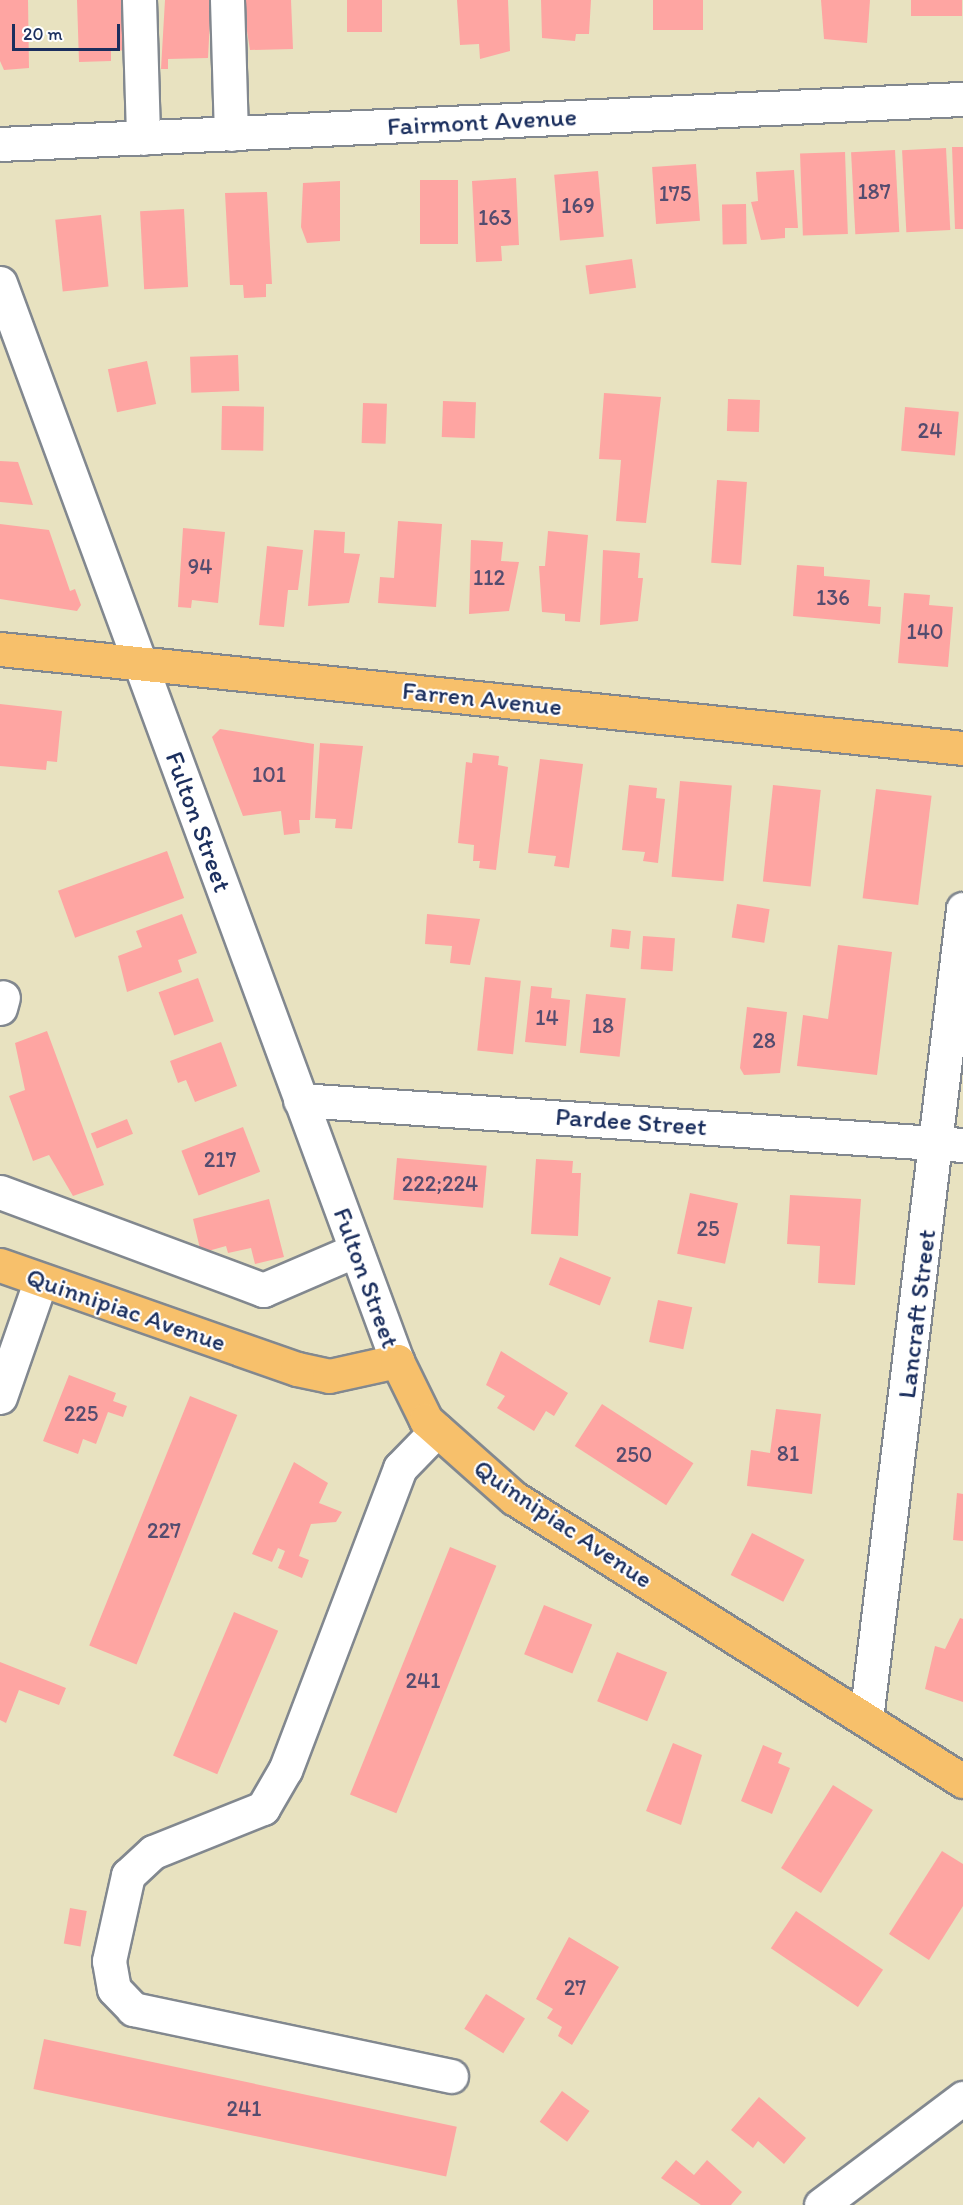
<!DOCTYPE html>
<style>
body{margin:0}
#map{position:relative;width:963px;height:2205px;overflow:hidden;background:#e8e2c0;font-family:Itim,sans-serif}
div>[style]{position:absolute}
.building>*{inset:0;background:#fea5a2;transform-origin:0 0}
.roads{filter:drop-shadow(2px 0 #82888f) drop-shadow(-2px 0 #82888f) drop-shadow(0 2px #82888f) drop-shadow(0 -2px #82888f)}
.minor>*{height:33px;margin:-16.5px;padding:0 16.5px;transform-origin:16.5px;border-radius:16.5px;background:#fff}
.major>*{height:33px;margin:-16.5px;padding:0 16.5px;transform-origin:16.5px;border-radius:16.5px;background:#f7c06b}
span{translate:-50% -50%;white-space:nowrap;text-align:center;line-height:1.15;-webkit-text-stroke:4.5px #fff;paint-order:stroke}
.number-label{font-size:22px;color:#544c6f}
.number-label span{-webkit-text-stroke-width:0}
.street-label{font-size:26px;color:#1b2f5e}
.scale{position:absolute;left:12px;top:24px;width:108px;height:27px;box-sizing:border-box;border:3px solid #1b2f5e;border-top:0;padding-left:8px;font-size:18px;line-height:21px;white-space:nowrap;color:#1b2f5e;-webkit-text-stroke:4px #fff;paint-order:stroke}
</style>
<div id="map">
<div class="building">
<i style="clip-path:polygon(0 0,28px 0,29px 68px,4px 70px,0 61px)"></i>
<i style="clip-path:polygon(77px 0,127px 0,129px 50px,111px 51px,111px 61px,79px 62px)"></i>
<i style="clip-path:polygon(165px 0,211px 0,208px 58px,168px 59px,168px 69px,161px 69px)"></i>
<i style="clip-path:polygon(242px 0,291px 0,293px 49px,250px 50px)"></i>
<i style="left:347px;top:0;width:35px;height:32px"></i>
<i style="clip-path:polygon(457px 0,508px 0,510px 51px,480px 59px,479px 44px,460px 45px)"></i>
<i style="clip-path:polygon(541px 0,591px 0,589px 34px,576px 34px,575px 41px,542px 38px)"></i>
<i style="left:653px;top:0;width:50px;height:30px"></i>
<i style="clip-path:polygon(821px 0,870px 0,867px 43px,824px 39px)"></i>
<i style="left:911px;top:0;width:51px;height:16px"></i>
<i style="clip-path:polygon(952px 147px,963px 147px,963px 229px,955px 229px)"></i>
<i style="left:946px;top:148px;width:82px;height:44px;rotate:87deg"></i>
<i style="left:895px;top:150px;width:82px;height:44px;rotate:87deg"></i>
<i style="left:845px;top:152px;width:82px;height:45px;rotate:88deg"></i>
<i style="left:696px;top:164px;width:57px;height:44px;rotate:86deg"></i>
<i style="clip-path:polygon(794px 170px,798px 228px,785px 228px,785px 238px,761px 240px,751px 202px,758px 201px,756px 172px)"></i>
<i style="left:598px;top:171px;width:66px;height:44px;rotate:85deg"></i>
<i style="clip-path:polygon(516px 178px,519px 245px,501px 246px,502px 261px,476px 262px,472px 181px)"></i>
<i style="left:458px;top:180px;width:64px;height:38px;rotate:90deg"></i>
<i style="clip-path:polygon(340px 181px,340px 241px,307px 243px,301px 227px,303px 183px)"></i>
<i style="clip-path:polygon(267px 192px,272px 284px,266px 284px,266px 297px,244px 298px,243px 285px,230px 285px,225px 193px)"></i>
<i style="left:746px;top:204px;width:40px;height:24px;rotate:89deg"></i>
<i style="left:184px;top:209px;width:78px;height:44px;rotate:87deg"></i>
<i style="left:101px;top:215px;width:72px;height:46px;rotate:84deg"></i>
<i style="left:632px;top:259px;width:29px;height:47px;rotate:82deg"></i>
<i style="left:238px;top:355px;width:36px;height:48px;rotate:88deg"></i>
<i style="left:147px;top:361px;width:44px;height:40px;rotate:78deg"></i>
<i style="clip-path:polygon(604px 393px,661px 397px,646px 523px,616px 521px,621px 460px,599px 459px)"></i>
<i style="left:728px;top:399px;width:32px;height:32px;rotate:2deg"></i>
<i style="left:443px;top:401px;width:33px;height:36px;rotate:2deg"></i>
<i style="left:363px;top:403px;width:24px;height:40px;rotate:2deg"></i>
<i style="left:222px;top:406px;width:42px;height:44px;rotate:1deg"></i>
<i style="left:905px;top:407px;width:54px;height:44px;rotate:5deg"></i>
<i style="clip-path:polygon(0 461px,18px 462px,33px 505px,0 502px)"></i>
<i style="left:717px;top:480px;width:30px;height:83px;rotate:4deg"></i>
<i style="clip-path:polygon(398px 521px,442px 524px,436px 607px,378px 603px,380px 577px,394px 578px)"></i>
<i style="clip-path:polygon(0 524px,49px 530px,70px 591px,75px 589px,81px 605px,77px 611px,0 599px)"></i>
<i style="clip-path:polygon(183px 528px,225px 532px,218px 603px,192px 600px,191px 608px,178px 607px)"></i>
<i style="clip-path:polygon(314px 530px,345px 532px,344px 553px,360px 554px,349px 603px,308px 606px)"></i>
<i style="clip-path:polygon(548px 531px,588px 535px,580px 622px,565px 621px,565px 614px,542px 612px,539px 566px,545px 566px)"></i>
<i style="clip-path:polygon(471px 540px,503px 542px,501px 561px,519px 562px,509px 611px,469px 614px)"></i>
<i style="clip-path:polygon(267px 546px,303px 550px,298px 590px,288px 590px,284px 627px,259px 625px)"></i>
<i style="clip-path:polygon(603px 550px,640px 553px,638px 578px,643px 578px,638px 621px,600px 625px)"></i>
<i style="clip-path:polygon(797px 565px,824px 567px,824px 576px,870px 580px,868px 606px,881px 607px,880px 624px,793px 616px)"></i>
<i style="clip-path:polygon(904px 593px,930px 595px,929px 605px,953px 607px,948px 667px,898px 663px)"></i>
<i style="clip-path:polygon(0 704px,62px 711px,57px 762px,47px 761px,46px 770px,0 766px)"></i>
<i style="clip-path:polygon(220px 729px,314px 744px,310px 820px,299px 820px,300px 833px,284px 835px,281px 811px,243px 816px,212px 737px)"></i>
<i style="clip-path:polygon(320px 743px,363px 746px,352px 829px,335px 828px,336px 819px,315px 818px)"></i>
<i style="clip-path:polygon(473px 753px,499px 756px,498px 765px,508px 767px,496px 870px,479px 868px,480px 861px,473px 861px,474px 845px,458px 843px,466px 762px,472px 763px)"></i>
<i style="clip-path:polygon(540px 759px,583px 764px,569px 868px,554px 866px,556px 856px,528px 853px)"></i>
<i style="left:680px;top:781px;width:52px;height:96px;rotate:5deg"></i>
<i style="clip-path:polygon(629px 785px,657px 788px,656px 798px,665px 799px,658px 863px,643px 861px,645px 852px,622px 850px)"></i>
<i style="left:773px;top:785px;width:48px;height:97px;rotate:6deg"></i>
<i style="left:876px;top:789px;width:56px;height:110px;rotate:7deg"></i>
<i style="left:167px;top:851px;width:50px;height:116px;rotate:70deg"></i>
<i style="left:737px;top:904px;width:33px;height:34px;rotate:9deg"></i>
<i style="clip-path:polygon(182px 914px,197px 953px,178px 960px,182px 972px,127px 992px,118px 956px,142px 947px,136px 931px)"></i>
<i style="clip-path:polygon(427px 914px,480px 919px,470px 965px,450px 963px,452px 946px,425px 944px)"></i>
<i style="left:612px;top:929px;width:19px;height:18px;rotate:6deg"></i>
<i style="left:643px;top:936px;width:32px;height:33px;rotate:4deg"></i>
<i style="clip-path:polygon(838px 945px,892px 952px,877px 1075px,797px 1066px,803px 1015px,828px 1019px)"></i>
<i style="left:485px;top:977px;width:36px;height:74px;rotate:6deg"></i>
<i style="left:198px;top:978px;width:46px;height:42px;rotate:70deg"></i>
<i style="clip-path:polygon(531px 986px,552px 988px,551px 998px,570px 1000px,566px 1046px,525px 1042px)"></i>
<i style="left:586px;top:994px;width:40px;height:59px;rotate:6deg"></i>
<i style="clip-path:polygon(747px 1007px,787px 1012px,780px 1073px,744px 1075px,740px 1068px)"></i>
<i style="clip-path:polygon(47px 1031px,104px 1185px,73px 1196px,49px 1155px,33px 1161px,9px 1096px,25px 1090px,15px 1043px)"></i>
<i style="clip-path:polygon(221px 1042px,237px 1086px,195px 1102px,186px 1080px,178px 1083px,170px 1061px)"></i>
<i style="left:127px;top:1119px;width:16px;height:39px;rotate:68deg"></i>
<i style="left:243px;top:1127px;width:48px;height:66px;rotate:69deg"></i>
<i style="left:397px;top:1158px;width:90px;height:42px;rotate:5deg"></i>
<i style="clip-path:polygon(536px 1159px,573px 1161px,572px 1173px,581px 1173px,578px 1236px,531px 1234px)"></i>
<i style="left:690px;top:1193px;width:49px;height:62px;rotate:12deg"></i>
<i style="clip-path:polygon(790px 1195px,861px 1199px,855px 1285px,818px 1283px,820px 1246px,787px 1244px)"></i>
<i style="clip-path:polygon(269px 1199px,284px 1257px,255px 1264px,251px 1248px,228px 1253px,226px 1246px,201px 1253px,193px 1219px)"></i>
<i style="left:560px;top:1257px;width:55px;height:30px;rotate:22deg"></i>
<i style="left:658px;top:1300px;width:35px;height:43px;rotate:12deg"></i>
<i style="clip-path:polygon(501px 1351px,568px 1393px,554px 1416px,546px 1411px,534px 1431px,497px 1408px,505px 1396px,486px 1385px)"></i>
<i style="clip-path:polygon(69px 1375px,116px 1393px,113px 1401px,127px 1406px,123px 1417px,108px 1412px,96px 1444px,83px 1439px,78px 1454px,43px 1441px)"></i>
<i style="left:190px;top:1396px;width:51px;height:269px;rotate:22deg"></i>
<i style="left:602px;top:1404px;width:109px;height:50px;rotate:33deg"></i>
<i style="clip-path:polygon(776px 1409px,821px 1414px,812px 1494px,747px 1486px,751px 1450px,770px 1453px)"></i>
<i style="clip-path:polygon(294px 1462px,328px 1483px,319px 1503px,342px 1512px,336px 1522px,311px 1524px,299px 1556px,309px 1560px,302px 1578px,278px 1568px,285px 1551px,278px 1548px,272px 1562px,252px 1554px)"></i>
<i style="clip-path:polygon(957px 1493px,963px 1494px,963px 1541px,953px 1540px)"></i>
<i style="left:752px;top:1533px;width:59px;height:47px;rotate:27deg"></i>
<i style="left:450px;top:1547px;width:50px;height:267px;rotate:22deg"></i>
<i style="left:544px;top:1605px;width:52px;height:53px;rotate:22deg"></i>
<i style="left:234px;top:1612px;width:48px;height:156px;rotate:23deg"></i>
<i style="clip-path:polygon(960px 1618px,963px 1619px,963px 1702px,925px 1689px,935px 1646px,945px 1649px)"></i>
<i style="left:617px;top:1652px;width:54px;height:53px;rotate:22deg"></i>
<i style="clip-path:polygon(0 1662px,66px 1688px,59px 1705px,19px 1690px,6px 1723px,0 1720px)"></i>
<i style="clip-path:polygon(673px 1743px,702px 1755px,681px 1825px,646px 1811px)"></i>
<i style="clip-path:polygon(763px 1745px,782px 1753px,778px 1763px,790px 1768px,772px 1814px,741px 1801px)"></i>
<i style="left:833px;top:1785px;width:47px;height:98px;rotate:32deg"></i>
<i style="clip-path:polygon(942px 1851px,963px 1864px,963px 1906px,929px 1960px,889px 1934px)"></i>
<i style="left:70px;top:1908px;width:17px;height:36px;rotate:10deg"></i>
<i style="left:796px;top:1911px;width:105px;height:45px;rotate:34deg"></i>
<i style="clip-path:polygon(569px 1937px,619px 1967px,572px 2045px,558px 2036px,562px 2027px,547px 2018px,553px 2009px,536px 1999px)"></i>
<i style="left:486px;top:1994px;width:46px;height:41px;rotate:32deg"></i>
<i style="left:44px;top:2039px;width:422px;height:51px;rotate:12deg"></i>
<i style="left:562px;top:2091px;width:34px;height:38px;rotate:36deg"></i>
<i style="clip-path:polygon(759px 2097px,806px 2138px,784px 2164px,758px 2141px,753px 2148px,731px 2130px)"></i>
<i style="clip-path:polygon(676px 2160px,694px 2175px,707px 2160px,742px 2192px,731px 2205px,701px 2205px,661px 2178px)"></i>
</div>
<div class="roads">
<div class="minor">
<i style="left:139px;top:0;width:138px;rotate:88.3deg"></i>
<i style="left:227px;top:0;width:134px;rotate:88.3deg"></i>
<i style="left:0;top:144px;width:964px;rotate:-2.68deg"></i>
<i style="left:0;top:283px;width:1149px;rotate:69.78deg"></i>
<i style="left:0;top:1008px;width:11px;rotate:-75deg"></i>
<i style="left:300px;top:1100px;width:665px;rotate:3.88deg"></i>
<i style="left:0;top:1192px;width:281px;rotate:20.4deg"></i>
<i style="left:263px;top:1290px;width:101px;rotate:-23.3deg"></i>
<i style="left:0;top:1397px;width:122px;rotate:-70.8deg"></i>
<i style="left:437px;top:1430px;width:53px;rotate:134.2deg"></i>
<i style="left:400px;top:1468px;width:323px;rotate:110.8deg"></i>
<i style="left:285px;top:1770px;width:44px;rotate:120.1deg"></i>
<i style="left:263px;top:1808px;width:118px;rotate:158.2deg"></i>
<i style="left:153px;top:1852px;width:34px;rotate:137deg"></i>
<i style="left:128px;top:1875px;width:88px;rotate:102.5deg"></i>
<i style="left:109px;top:1961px;width:28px;rotate:80deg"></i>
<i style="left:114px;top:1989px;width:28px;rotate:46deg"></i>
<i style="left:133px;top:2009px;width:325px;rotate:11.9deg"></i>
<i style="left:866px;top:1719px;width:816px;rotate:-83.17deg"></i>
<i style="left:821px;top:2205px;width:178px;rotate:-37deg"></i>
</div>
<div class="major">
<i style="left:0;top:649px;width:968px;rotate:5.87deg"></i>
<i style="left:0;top:1265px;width:315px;rotate:19.3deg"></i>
<i style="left:297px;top:1369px;width:33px;rotate:12deg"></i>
<i style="left:329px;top:1376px;width:70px;rotate:-12.4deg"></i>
<i style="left:397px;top:1361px;width:66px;rotate:63.8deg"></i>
<i style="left:426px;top:1420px;width:118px;rotate:41.6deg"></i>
<i style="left:514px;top:1498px;width:531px;rotate:32.22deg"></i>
</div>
</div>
<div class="number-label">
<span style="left:874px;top:192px">187</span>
<span style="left:675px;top:194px">175</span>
<span style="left:578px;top:206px">169</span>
<span style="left:495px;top:218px">163</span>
<span style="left:930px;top:431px">24</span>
<span style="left:200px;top:567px">94</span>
<span style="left:489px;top:578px">112</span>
<span style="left:833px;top:598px">136</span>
<span style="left:925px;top:632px">140</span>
<span style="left:269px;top:775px">101</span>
<span style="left:547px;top:1018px">14</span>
<span style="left:603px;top:1026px">18</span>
<span style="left:764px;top:1041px">28</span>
<span style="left:220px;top:1160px">217</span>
<span style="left:440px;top:1184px">222;224</span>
<span style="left:708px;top:1229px">25</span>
<span style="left:81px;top:1414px">225</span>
<span style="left:788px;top:1454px">81</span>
<span style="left:634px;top:1455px">250</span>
<span style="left:164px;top:1531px">227</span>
<span style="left:423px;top:1681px">241</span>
<span style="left:575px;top:1988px">27</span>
<span style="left:244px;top:2109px">241</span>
</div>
<div class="street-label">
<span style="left:482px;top:122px;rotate:-3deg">Fairmont Avenue</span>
<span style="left:482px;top:699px;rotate:6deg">Farren Avenue</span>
<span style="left:198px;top:822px;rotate:70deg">Fulton Street</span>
<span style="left:631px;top:1122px;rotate:4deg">Pardee Street</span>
<span style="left:366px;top:1278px;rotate:70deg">Fulton Street</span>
<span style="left:126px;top:1310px;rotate:19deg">Quinnipiac Avenue</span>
<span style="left:917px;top:1314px;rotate:-83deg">Lancraft Street</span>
<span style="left:563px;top:1524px;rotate:34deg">Quinnipiac Avenue</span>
</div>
<div class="scale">20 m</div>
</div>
